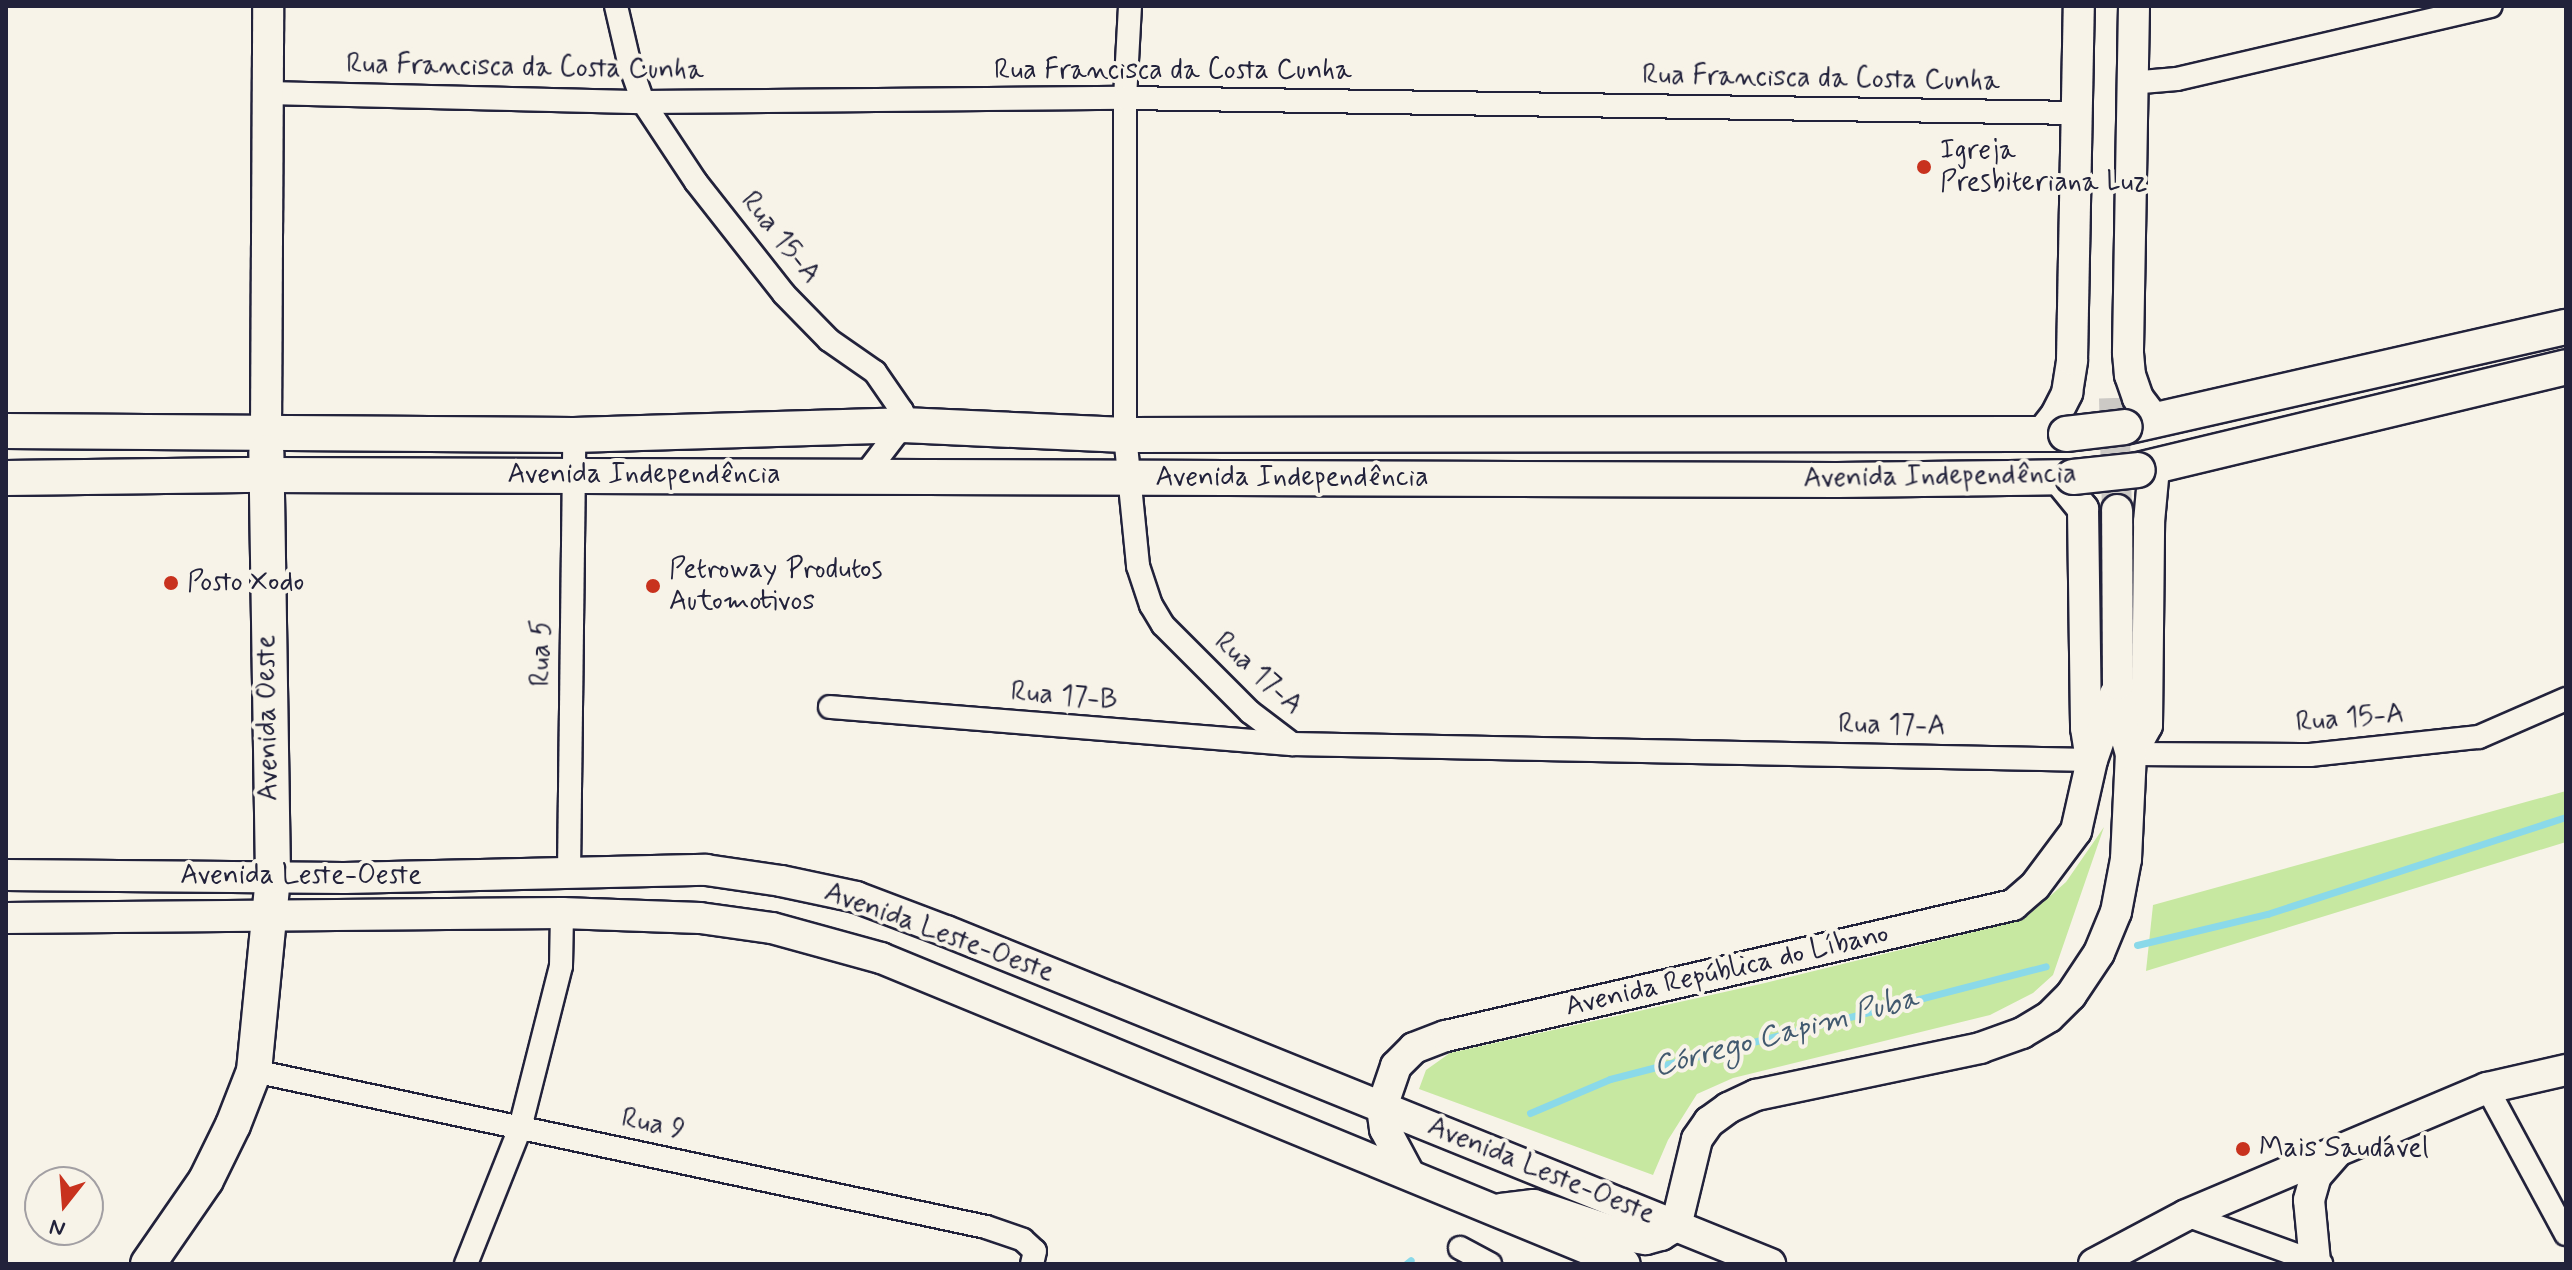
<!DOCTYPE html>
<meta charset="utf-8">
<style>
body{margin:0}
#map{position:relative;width:2572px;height:1270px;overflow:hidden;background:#f7f3e8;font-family:Mynerve,sans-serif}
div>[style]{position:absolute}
.green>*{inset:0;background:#c7e8a1}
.stream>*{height:7px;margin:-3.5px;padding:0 3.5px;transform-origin:3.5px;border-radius:3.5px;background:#8ad9e9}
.secondary-tunnel>*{height:30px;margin-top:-15px;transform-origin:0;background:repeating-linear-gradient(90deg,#ccc9c5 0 30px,transparent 0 45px)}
.roads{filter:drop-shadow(2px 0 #22223b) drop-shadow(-2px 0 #22223b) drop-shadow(0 2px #22223b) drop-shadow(0 -2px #22223b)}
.street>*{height:22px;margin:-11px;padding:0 11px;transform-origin:11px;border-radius:11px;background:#f7f3e8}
.secondary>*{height:30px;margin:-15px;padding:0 15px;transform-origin:15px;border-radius:15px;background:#f7f3e8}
.primary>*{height:34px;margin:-17px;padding:0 17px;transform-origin:17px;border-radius:17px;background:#f7f3e8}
.bridges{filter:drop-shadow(2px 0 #22223b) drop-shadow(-2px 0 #22223b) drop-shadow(0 2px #22223b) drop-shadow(0 -2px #22223b)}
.primary-bridge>*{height:34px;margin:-17px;padding:0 17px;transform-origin:17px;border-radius:17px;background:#f7f3e8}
.dots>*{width:22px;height:22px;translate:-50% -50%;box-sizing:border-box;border:4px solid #f7f3e8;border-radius:50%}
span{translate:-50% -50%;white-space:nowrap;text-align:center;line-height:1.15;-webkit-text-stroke:8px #f7f3e8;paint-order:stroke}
.street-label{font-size:28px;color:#22223b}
.poi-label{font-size:28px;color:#22223b}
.left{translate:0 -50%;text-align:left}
.water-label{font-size:30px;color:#41596f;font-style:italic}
.frame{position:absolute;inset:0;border:8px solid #22223b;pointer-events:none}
.north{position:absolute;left:24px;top:1166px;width:80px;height:80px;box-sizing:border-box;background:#f7f3e8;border:2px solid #a29fa3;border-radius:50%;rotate:197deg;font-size:22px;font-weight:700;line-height:32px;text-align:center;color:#22223b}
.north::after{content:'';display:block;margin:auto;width:28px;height:36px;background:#c8321e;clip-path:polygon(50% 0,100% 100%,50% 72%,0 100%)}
</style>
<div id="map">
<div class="green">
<i style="clip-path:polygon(2566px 791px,2566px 842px,2146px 971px,2153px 905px)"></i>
<i style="clip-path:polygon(2104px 827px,2053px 975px,2033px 993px,1990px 1015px,1733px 1078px,1697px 1094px,1668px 1140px,1653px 1175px,1419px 1089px,1426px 1070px,1450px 1053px,1765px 983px,2023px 920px,2066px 882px)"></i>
</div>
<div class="stream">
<i style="left:2137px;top:945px;width:134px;rotate:-13.4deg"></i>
<i style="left:2267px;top:914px;width:314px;rotate:-18deg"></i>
<i style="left:1530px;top:1113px;width:87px;rotate:-23deg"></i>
<i style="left:1610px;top:1079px;width:450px;rotate:-14.5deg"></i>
<i style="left:1406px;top:1264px;width:6px;rotate:-39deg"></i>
</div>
<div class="secondary-tunnel">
<i style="left:2114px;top:398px;width:112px;rotate:88.5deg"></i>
</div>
<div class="roads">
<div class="street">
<i style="left:616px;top:6px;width:57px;rotate:76.9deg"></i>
<i style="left:629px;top:62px;width:42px;rotate:70.7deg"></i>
<i style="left:643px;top:102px;width:96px;rotate:56.5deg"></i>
<i style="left:696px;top:182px;width:142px;rotate:51.8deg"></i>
<i style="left:784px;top:294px;width:64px;rotate:45.6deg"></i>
<i style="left:829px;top:340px;width:56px;rotate:34.8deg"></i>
<i style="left:875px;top:372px;width:47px;rotate:55.3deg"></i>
<i style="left:902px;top:411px;width:14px;rotate:86deg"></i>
<i style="left:903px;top:425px;width:64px;rotate:127.4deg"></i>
<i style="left:1130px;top:6px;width:92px;rotate:93.1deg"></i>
<i style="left:1125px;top:98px;width:337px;rotate:90deg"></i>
<i style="left:1125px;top:435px;width:132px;rotate:84.3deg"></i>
<i style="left:1138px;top:566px;width:41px;rotate:71.6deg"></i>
<i style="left:1151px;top:605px;width:23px;rotate:59deg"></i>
<i style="left:1163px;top:625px;width:123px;rotate:45deg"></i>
<i style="left:1250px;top:712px;width:53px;rotate:37.3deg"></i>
<i style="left:1292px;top:744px;width:800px;rotate:1.15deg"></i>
<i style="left:2130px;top:83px;width:47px;rotate:-4.9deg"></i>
<i style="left:2177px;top:79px;width:322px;rotate:-13.1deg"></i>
<i style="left:268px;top:93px;width:375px;rotate:1.4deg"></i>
<i style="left:643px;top:102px;width:482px;rotate:-0.5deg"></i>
<i style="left:1125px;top:98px;width:952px;rotate:0.9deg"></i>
<i style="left:830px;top:707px;width:463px;rotate:4.6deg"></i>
<i style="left:2131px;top:754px;width:179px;rotate:0.3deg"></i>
<i style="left:2310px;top:755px;width:170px;rotate:-6.1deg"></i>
<i style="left:2479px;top:737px;width:95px;rotate:-23.6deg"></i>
<i style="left:569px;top:872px;width:437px;rotate:-89.3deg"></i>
<i style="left:254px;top:1071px;width:748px;rotate:12.03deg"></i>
<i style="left:986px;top:1227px;width:39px;rotate:19deg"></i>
<i style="left:1023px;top:1240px;width:16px;rotate:43deg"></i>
<i style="left:1035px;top:1251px;width:13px;rotate:103deg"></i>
<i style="left:2487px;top:1088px;width:166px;rotate:61.6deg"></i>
<i style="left:2186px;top:1215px;width:144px;rotate:19.9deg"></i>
<i style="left:1460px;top:1248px;width:34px;rotate:28deg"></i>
<i style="left:466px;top:1264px;width:146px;rotate:-68.3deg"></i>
<i style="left:520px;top:1128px;width:167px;rotate:-75.8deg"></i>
<i style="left:561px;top:966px;width:53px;rotate:-88.9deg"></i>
</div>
<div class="secondary">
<i style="left:2134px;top:6px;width:347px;rotate:91deg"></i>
<i style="left:2128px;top:353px;width:22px;rotate:85deg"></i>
<i style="left:2130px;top:375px;width:24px;rotate:71deg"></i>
<i style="left:2138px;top:398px;width:26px;rotate:53deg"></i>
<i style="left:266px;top:432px;width:426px;rotate:-89.7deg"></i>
<i style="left:2042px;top:433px;width:23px;rotate:-52deg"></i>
<i style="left:2056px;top:415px;width:25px;rotate:-63deg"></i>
<i style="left:2067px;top:393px;width:33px;rotate:-81deg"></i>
<i style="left:2072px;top:360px;width:354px;rotate:-88.9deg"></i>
<i style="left:2058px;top:478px;width:40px;rotate:51deg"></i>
<i style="left:2083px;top:509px;width:219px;rotate:89.2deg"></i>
<i style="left:2086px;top:728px;width:30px;rotate:81deg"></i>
<i style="left:2131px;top:754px;width:33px;rotate:-61deg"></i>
<i style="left:2147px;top:725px;width:203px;rotate:-89.4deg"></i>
<i style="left:2149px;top:522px;width:54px;rotate:-84.7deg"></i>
<i style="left:6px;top:875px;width:338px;rotate:0.5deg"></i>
<i style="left:344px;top:878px;width:362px;rotate:-1.3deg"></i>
<i style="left:706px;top:870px;width:76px;rotate:8.3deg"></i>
<i style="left:781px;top:881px;width:77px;rotate:12deg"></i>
<i style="left:856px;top:897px;width:96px;rotate:20.7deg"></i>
<i style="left:946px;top:931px;width:889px;rotate:22deg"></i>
<i style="left:6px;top:918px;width:556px;rotate:-0.52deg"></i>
<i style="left:562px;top:913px;width:138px;rotate:2.1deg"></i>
<i style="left:700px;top:918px;width:73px;rotate:7.9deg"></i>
<i style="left:772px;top:928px;width:113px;rotate:15.4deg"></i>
<i style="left:881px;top:958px;width:804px;rotate:22.36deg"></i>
<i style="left:1409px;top:1174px;width:51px;rotate:-118.1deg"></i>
<i style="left:1385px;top:1129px;width:22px;rotate:-98deg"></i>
<i style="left:1382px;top:1107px;width:43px;rotate:-71.1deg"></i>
<i style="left:1396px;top:1066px;width:25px;rotate:-45deg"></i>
<i style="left:1414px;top:1048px;width:34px;rotate:-21deg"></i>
<i style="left:1446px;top:1036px;width:582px;rotate:-13.01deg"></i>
<i style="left:2013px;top:905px;width:29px;rotate:-41deg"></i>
<i style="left:2035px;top:886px;width:69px;rotate:-53.3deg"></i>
<i style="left:2076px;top:831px;width:73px;rotate:-77.3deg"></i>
<i style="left:2092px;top:760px;width:70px;rotate:-70.8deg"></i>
<i style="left:1501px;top:1209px;width:33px;rotate:-7deg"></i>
<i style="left:1534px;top:1205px;width:97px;rotate:18.6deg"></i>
<i style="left:1626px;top:1236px;width:20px;rotate:9deg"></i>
<i style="left:1646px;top:1239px;width:16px;rotate:-15deg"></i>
<i style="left:1661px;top:1235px;width:17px;rotate:-31deg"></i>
<i style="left:1676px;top:1226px;width:89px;rotate:-76.4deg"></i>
<i style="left:1697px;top:1139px;width:21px;rotate:-55deg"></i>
<i style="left:1709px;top:1122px;width:24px;rotate:-36deg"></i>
<i style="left:1728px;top:1108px;width:31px;rotate:-25deg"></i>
<i style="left:1756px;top:1095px;width:229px;rotate:-11.8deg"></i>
<i style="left:1980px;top:1048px;width:45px;rotate:-19.7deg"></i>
<i style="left:2022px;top:1033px;width:31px;rotate:-31deg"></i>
<i style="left:2049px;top:1017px;width:31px;rotate:-45deg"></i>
<i style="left:2071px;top:995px;width:50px;rotate:-56.3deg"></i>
<i style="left:2099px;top:953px;width:44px;rotate:-67.5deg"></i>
<i style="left:2116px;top:912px;width:54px;rotate:-79.3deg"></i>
<i style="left:2126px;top:859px;width:105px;rotate:-87.3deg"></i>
<i style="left:2131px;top:754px;width:29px;rotate:-106deg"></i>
<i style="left:2123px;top:726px;width:42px;rotate:-96.8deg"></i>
<i style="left:2118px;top:684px;width:174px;rotate:-90.3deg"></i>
<i style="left:2315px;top:1262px;width:62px;rotate:-95.5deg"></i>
<i style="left:2309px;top:1200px;width:25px;rotate:-74deg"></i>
<i style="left:2316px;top:1176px;width:35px;rotate:-49deg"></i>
<i style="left:2094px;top:1264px;width:104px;rotate:-28deg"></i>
<i style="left:2186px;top:1215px;width:327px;rotate:-22.9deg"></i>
<i style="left:2487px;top:1088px;width:81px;rotate:-12.8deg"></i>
</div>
<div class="primary">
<i style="left:2125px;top:427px;width:452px;rotate:-12.8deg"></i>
<i style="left:6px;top:431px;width:568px;rotate:0.4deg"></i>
<i style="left:574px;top:435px;width:329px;rotate:-1.7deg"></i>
<i style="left:903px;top:425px;width:222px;rotate:2.6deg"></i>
<i style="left:1125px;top:435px;width:941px;rotate:-0.06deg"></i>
<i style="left:2138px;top:470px;width:440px;rotate:-13.5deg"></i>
<i style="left:6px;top:478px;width:259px;rotate:-0.7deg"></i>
<i style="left:265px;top:475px;width:1572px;rotate:0.18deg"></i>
<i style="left:1837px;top:480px;width:236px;rotate:-0.7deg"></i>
<i style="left:148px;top:1264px;width:102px;rotate:-55.4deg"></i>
<i style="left:206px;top:1180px;width:61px;rotate:-63.9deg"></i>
<i style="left:233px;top:1125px;width:58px;rotate:-68.7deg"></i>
<i style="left:254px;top:1071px;width:196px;rotate:-84.4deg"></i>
<i style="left:273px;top:876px;width:424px;rotate:-90.9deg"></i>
</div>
</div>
<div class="bridges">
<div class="primary-bridge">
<i style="left:2066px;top:434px;width:59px;rotate:-6.8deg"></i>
<i style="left:2073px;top:477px;width:65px;rotate:-6.1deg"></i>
</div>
</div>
<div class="dots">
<i style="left:1924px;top:167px;background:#c8321e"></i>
<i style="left:171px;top:583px;background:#c8321e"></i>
<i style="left:653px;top:586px;background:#c8321e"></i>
<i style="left:2243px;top:1149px;background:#c8321e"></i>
</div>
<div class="street-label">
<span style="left:525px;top:68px;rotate:1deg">Rua Francisca da Costa Cunha</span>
<span style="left:1173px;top:71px">Rua Francisca da Costa Cunha</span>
<span style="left:1821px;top:79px;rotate:1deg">Rua Francisca da Costa Cunha</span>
<span style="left:780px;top:238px;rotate:51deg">Rua 15-A</span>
<span style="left:644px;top:475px">Avenida Independência</span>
<span style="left:1940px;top:477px;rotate:-1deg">Avenida Independência</span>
<span style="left:1292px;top:478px">Avenida Independência</span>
<span style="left:542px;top:653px;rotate:-89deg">Rua 5</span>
<span style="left:1258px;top:674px;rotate:42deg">Rua 17-A</span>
<span style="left:1064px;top:697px;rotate:5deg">Rua 17-B</span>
<span style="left:268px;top:718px;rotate:-91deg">Avenida Oeste</span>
<span style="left:2350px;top:719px;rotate:-5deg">Rua 15-A</span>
<span style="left:1892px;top:726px;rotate:1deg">Rua 17-A</span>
<span style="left:301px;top:876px">Avenida Leste-Oeste</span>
<span style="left:939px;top:933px;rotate:20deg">Avenida Leste-Oeste</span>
<span style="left:1727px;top:971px;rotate:-13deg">Avenida República do Líbano</span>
<span style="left:653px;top:1125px;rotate:12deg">Rua 9</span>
<span style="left:1541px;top:1171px;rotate:22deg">Avenida Leste-Oeste</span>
</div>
<div class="poi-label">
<span class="left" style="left:1940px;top:167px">Igreja<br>Presbiteriana Luz</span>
<span class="left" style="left:669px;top:586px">Petroway Produtos<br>Automotivos</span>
<span class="left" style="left:187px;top:583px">Posto Xodo</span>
<span class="left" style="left:2259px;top:1149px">Mais Saudável</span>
</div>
<div class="water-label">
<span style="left:1786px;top:1033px;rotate:-15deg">Córrego Capim Puba</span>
</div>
<div class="frame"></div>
<div class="north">N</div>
</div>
